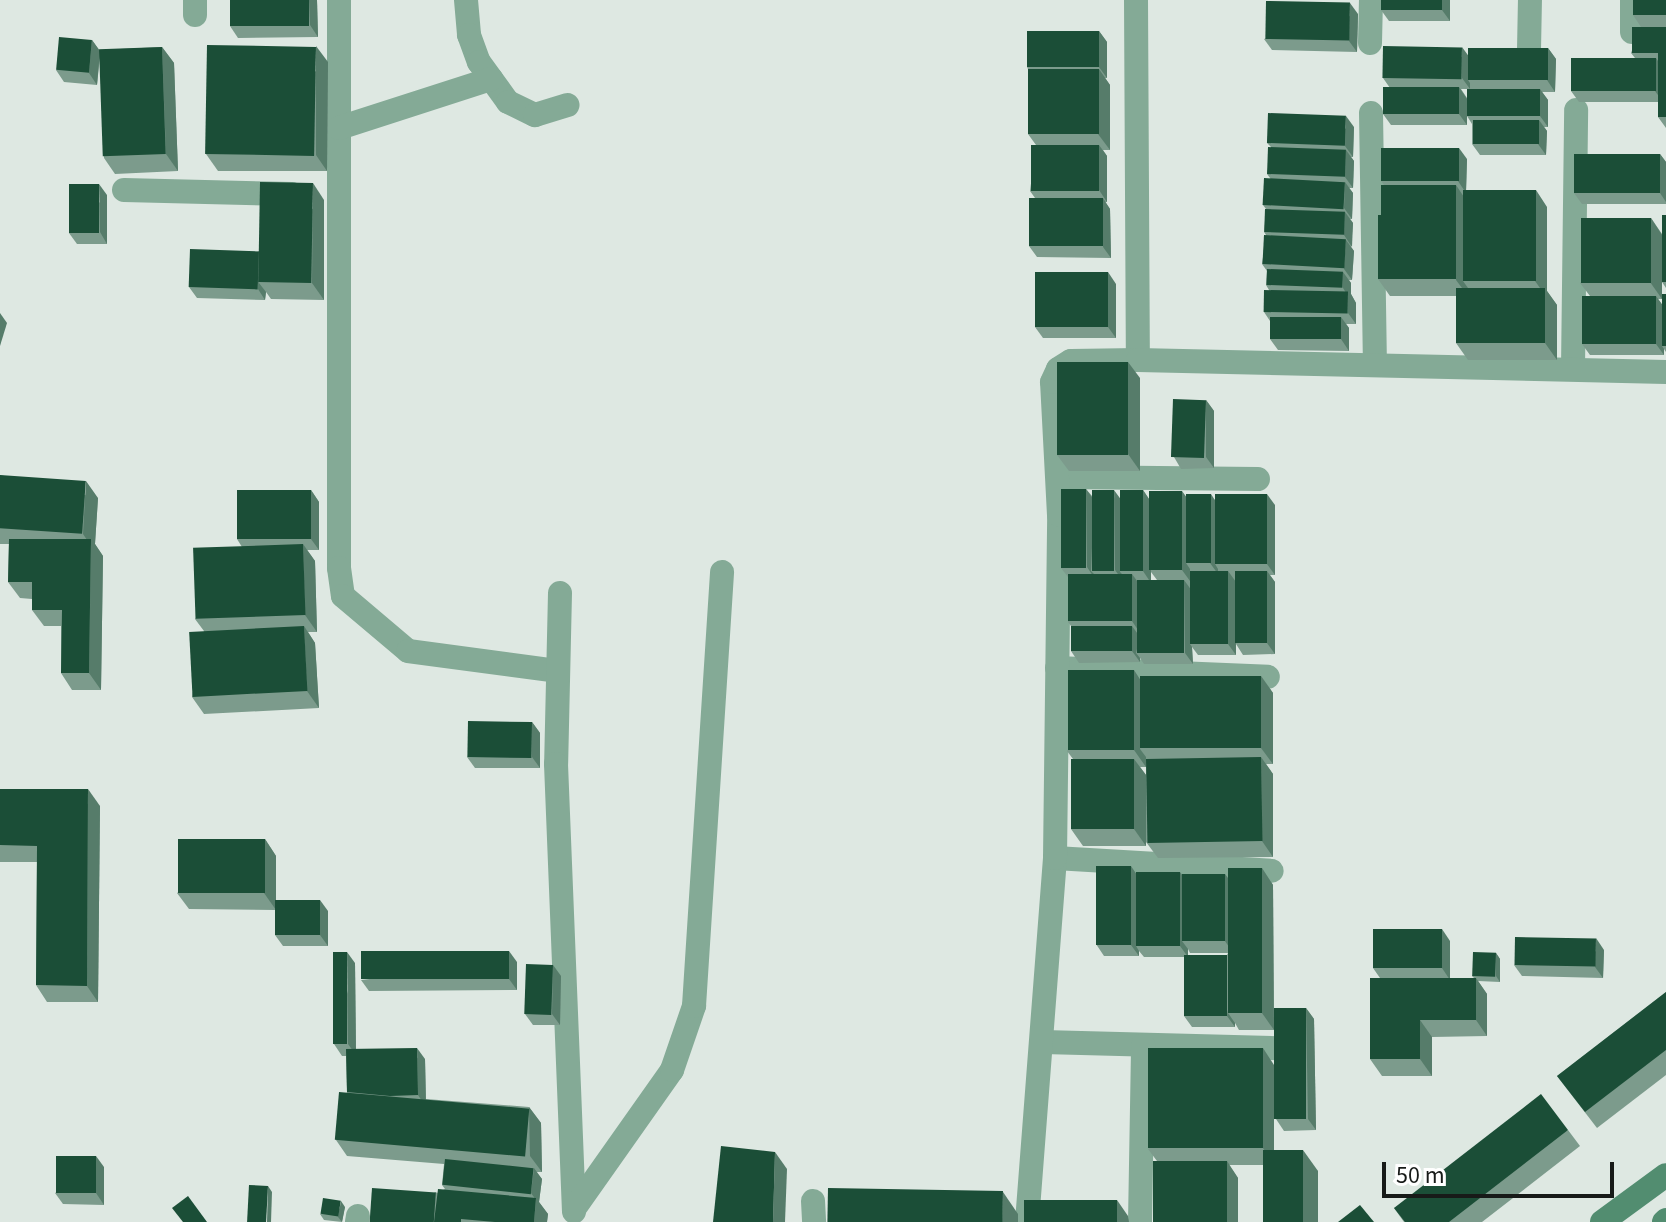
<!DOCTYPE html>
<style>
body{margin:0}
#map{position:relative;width:1666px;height:1222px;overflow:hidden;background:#dee8e2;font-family:"Source Sans 3",sans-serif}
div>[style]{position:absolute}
.minor>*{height:24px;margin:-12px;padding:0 12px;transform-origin:12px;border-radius:12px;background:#84aa96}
.secondary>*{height:24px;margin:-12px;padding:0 12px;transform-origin:12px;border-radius:12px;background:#528d70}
.wall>*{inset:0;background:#7c9b8c}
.shaded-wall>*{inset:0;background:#567c6a}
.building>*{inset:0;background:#1b4e37;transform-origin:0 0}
span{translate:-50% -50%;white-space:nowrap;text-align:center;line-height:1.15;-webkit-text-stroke:8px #fff;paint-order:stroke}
.scale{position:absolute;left:1382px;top:1162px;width:232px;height:36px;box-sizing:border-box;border:4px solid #171a18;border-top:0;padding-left:10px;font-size:24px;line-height:28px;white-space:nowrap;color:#171a18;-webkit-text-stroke:6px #fff;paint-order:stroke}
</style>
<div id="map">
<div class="minor">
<i style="left:195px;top:0;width:15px;rotate:90deg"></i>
<i style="left:339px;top:0;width:568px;rotate:90deg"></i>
<i style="left:339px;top:568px;width:28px;rotate:82deg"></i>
<i style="left:343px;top:596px;width:85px;rotate:40.2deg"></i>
<i style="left:408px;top:651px;width:150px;rotate:7.6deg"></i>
<i style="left:466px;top:0;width:35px;rotate:85deg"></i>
<i style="left:469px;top:35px;width:29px;rotate:70deg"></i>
<i style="left:479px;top:62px;width:49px;rotate:54.1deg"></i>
<i style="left:508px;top:102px;width:30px;rotate:26deg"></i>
<i style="left:535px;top:115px;width:34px;rotate:-17deg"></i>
<i style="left:1136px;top:0;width:360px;rotate:89.7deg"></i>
<i style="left:1632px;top:0;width:32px;rotate:90deg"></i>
<i style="left:1370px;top:43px;width:43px;rotate:-88.7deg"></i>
<i style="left:1529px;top:50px;width:50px;rotate:-88.9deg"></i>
<i style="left:1371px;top:113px;width:252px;rotate:89.1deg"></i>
<i style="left:339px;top:128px;width:160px;rotate:-17.9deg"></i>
<i style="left:124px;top:190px;width:168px;rotate:1.4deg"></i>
<i style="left:1573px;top:368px;width:258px;rotate:-89.3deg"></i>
<i style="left:1059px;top:477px;width:199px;rotate:0.6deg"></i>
<i style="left:560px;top:593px;width:171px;rotate:91.3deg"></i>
<i style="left:556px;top:764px;width:448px;rotate:87.7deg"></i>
<i style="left:1057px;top:668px;width:211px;rotate:2.4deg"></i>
<i style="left:1055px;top:858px;width:217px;rotate:3.4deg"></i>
<i style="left:1043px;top:1042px;width:235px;rotate:1.5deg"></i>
<i style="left:813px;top:1201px;width:21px;rotate:87deg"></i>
<i style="left:574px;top:1209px;width:170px;rotate:-54.8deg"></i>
<i style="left:672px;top:1070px;width:68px;rotate:-71deg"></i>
<i style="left:694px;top:1006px;width:435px;rotate:-86.3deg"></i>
<i style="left:357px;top:1222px;width:6px;rotate:-81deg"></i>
<i style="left:1027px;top:1222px;width:365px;rotate:-85.6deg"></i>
<i style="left:1055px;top:858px;width:343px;rotate:-89.3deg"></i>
<i style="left:1059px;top:515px;width:133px;rotate:-93deg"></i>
<i style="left:1052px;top:382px;width:14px;rotate:-65deg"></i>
<i style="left:1058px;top:369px;width:15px;rotate:-32deg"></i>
<i style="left:1071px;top:361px;width:67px;rotate:-0.9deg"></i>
<i style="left:1138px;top:360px;width:528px;rotate:1.3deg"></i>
<i style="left:1140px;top:1222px;width:177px;rotate:-89deg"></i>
</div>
<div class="secondary">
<i style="left:1602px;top:1222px;width:79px;rotate:-36.3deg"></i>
<i style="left:1664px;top:1222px;width:3px;rotate:-45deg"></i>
</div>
<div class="wall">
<i style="clip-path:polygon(230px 0,317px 0,318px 37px,238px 38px,230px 26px)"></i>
<i style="clip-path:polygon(1450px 0,1450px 21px,1389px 21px,1381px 10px)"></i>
<i style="clip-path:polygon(1666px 0,1666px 128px,1658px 117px,1658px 102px,1579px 102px,1571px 91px,1635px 58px,1631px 53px,1641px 27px,1633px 15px)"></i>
<i style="clip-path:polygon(1358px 14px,1357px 52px,1272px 50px,1264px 39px)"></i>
<i style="clip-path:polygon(1099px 31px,1107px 42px,1107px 78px,1105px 78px,1110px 85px,1110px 150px,1103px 150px,1107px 156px,1107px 202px,1105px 202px,1110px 209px,1111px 258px,1037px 257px,1029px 246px,1035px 198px,1030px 191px,1036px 145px,1028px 134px,1028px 69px,1027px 67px)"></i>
<i style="clip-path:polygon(92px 40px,99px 50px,162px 47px,174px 63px,178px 171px,115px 174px,104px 158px,100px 56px,97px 85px,64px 82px,56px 70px)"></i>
<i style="clip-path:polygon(evenodd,1548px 48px,1556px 59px,1555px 92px,1542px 92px,1548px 100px,1548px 127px,1544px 127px,1547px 131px,1546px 155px,1480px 155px,1472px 144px,1472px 124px,1467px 116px,1467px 125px,1391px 125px,1383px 114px,1390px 88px,1383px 78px,1468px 55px,1548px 48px,1461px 89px,1467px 89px,1467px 98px,1461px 89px)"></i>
<i style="clip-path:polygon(328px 62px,327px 171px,218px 171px,206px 154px)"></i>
<i style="clip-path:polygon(1354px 127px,1353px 157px,1351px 157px,1354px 161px,1353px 188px,1349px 188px,1353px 193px,1352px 219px,1350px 219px,1353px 223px,1351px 247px,1354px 251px,1352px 280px,1349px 280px,1351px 283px,1351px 294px,1356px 303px,1356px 324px,1346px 324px,1349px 328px,1349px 351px,1278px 350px,1270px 339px,1270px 321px,1264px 312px,1269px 290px,1266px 285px,1267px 271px,1262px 264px,1266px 235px,1264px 232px,1266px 209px,1263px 205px,1270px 178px,1267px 174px,1271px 147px,1267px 143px)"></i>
<i style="clip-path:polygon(1660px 154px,1666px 162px,1666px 204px,1582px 204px,1574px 193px)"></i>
<i style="clip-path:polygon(1467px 159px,1466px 190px,1547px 207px,1547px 291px,1557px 305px,1557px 360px,1468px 360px,1456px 343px,1456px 296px,1390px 296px,1378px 279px,1381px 215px,1384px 185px,1381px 181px)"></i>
<i style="clip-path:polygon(107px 195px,107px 244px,77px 244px,69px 233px)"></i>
<i style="clip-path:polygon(324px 200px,324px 300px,271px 299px,266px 292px,265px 300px,197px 298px,189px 287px,259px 251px)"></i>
<i style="clip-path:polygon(1666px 215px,1666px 288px,1662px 282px,1662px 299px,1658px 299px,1662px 305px,1666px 294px,1666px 352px,1664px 349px,1664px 355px,1590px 355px,1582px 344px,1590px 296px,1580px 283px,1651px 218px,1662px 234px)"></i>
<i style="clip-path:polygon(1116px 284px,1116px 338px,1043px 338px,1035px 327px)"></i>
<i style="clip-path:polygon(1140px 378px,1140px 471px,1069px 471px,1057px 455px)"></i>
<i style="clip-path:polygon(1206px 400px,1214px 411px,1214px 468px,1181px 469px,1174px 457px)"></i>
<i style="clip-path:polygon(0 475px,98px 498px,95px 544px,103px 556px,101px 690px,72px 690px,61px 673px,61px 626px,44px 626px,32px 610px,32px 599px,20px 598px,8px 582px,9px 544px,0 544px)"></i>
<i style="clip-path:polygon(evenodd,1086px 489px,1092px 496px,1120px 498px,1143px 490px,1149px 499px,1186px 497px,1275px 505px,1275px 575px,1270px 575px,1275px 582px,1275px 654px,1243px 655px,1236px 644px,1236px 655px,1198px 655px,1192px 647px,1193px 664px,1144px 664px,1140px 658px,1140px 662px,1079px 663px,1071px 651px,1071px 626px,1068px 622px,1068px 577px,1061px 568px,1086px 489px,1151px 572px,1157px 580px,1151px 580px,1151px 572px)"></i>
<i style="clip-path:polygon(311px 490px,319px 502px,319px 550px,307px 550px,315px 561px,317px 632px,308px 632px,315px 643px,319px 708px,204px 714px,192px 697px,204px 631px,195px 619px,242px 547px,237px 539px)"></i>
<i style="clip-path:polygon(1261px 676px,1273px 693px,1273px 764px,1266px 764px,1273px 774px,1273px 857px,1158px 858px,1146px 842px,1146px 757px,1146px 767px,1140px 767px,1146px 775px,1146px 846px,1083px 846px,1071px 829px,1073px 759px,1067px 751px,1140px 679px)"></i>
<i style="clip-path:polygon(532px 722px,540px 733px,540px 768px,475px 768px,467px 757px)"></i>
<i style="clip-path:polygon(0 789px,100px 806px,98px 1002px,47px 1002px,36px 985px,37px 862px,0 862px)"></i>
<i style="clip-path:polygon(265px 839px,276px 856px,276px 900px,328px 911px,328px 946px,283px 946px,275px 935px,275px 910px,189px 909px,177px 893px)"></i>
<i style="clip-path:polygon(evenodd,1262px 868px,1273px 885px,1274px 1030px,1239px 1030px,1235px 1023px,1235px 1027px,1192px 1027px,1184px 1016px,1184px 957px,1144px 957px,1139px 951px,1139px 956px,1104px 956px,1096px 944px,1136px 873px,1182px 875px,1225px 874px,1228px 878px,1262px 868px,1188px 949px,1190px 953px,1228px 953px,1227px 955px,1188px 955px,1188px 949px)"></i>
<i style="clip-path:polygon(1450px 941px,1450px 978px,1474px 978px,1472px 976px,1496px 953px,1500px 959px,1500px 982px,1478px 981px,1487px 994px,1487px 1036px,1432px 1037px,1432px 1076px,1382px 1076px,1370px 1059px,1380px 978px,1373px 968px)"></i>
<i style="clip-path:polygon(1604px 950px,1603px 978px,1522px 976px,1514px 965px)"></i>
<i style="clip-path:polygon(517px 962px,517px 990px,369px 991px,361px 980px)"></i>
<i style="clip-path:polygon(355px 963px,356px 1049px,425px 1059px,426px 1099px,529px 1107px,541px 1123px,542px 1172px,536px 1172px,542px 1179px,539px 1202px,548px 1214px,547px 1222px,370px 1222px,436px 1192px,437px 1193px,445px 1189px,442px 1185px,444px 1164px,347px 1156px,336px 1140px,347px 1092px,346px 1056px,342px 1056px,334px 1044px)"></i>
<i style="clip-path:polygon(553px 965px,561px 976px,560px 1025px,533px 1025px,525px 1014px)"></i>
<i style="clip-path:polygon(1666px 992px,1666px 1075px,1597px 1128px,1557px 1076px)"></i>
<i style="clip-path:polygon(1306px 1008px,1314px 1019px,1316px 1130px,1284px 1131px,1276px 1119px)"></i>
<i style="clip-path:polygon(1274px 1065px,1274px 1150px,1318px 1171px,1263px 1165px,1229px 1165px,1238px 1178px,1157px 1161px,1148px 1149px)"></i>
<i style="clip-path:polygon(1568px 1130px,1580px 1146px,1482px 1222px,1404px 1222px,1394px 1208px)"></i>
<i style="clip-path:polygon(104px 1167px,104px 1205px,63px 1204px,55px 1193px)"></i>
<i style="clip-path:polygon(345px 1207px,342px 1222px,324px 1220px,320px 1214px)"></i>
</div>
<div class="shaded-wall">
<i style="clip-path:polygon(309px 0,317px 0,318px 37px,310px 25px)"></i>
<i style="clip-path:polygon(1442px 0,1450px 0,1450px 21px,1442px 10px)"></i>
<i style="clip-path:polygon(1350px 3px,1358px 14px,1357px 52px,1349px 41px)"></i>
<i style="clip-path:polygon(1099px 31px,1107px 42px,1107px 78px,1099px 67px)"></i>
<i style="clip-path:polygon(92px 40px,100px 51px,97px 85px,89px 73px)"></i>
<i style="clip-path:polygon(316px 46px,328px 62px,327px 171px,316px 155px)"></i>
<i style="clip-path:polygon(162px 47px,174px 63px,178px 171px,166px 154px)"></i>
<i style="clip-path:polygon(1462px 47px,1470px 58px,1468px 80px,1470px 83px,1470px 89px,1462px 78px)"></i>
<i style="clip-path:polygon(1548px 48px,1556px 59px,1555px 92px,1547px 80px)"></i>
<i style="clip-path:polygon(1656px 58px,1664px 70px,1663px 102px,1655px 91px)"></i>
<i style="clip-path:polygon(1099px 69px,1110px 85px,1110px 150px,1098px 134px)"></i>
<i style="clip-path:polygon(1459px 87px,1467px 99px,1467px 125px,1459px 114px)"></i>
<i style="clip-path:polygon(1540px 89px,1548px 100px,1548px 127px,1540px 116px)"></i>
<i style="clip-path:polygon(1346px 116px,1354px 127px,1353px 157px,1345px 146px)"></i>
<i style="clip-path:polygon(1539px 120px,1547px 131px,1546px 155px,1538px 144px)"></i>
<i style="clip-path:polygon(1099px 145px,1107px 156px,1107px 202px,1099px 190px)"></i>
<i style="clip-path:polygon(1459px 148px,1467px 159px,1466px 193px,1458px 181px)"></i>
<i style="clip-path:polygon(1346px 150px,1354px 161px,1353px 188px,1345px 177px)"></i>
<i style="clip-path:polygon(1660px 154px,1666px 162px,1666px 202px,1660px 193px)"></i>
<i style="clip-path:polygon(1345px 182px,1353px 193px,1352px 219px,1344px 208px)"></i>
<i style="clip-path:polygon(313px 183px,324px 200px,324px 300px,312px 283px)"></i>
<i style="clip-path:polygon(99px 184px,107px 195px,107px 244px,100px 232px)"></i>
<i style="clip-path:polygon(1456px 185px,1464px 197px,1463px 281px,1468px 288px,1468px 296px,1456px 280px)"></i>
<i style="clip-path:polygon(1536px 190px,1547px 207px,1547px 291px,1557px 305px,1557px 360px,1545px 343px,1545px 295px,1535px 281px)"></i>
<i style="clip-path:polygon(1103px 198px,1110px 209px,1111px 258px,1103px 247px)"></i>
<i style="clip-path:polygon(1345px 212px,1353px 223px,1352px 247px,1344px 235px)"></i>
<i style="clip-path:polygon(1651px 218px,1662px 235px,1662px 299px,1650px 282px)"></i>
<i style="clip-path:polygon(1346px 240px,1354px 251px,1352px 280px,1344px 269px)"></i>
<i style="clip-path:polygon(259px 251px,259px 283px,266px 292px,265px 300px,258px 289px)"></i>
<i style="clip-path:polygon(1108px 272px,1116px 284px,1116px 338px,1108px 327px)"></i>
<i style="clip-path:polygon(1343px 272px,1351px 283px,1351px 294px,1356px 303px,1356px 324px,1348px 313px,1348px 296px,1343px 288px)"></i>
<i style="clip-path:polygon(1656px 296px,1664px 307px,1662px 346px,1664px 349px,1664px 355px,1656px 344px)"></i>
<i style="clip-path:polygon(0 313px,7px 323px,0 346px)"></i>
<i style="clip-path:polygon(1341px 317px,1349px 328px,1349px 351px,1341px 339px)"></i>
<i style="clip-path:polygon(1128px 362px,1140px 378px,1140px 471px,1128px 454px)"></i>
<i style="clip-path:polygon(1206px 400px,1214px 411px,1214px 468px,1206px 457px)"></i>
<i style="clip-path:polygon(86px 481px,98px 498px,95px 544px,103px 556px,101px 690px,89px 673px,91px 546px,83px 534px)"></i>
<i style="clip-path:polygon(1086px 489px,1094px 500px,1091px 571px,1095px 575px,1095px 579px,1087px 567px)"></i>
<i style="clip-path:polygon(311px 490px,319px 502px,319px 550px,311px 539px)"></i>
<i style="clip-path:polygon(1114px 490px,1122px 501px,1120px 572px,1123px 575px,1123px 581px,1115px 570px)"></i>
<i style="clip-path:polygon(1143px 490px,1151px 502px,1151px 583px,1143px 571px)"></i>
<i style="clip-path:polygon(1182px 491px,1190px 502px,1186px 563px,1190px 569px,1190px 581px,1182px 570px)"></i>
<i style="clip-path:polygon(1211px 494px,1218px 505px,1215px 564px,1218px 569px,1218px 574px,1210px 563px)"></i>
<i style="clip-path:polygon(1267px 494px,1275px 505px,1275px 575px,1267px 564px)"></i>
<i style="clip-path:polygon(303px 544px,315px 561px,317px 632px,305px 615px)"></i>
<i style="clip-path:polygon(1228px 571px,1236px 582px,1236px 655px,1228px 644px)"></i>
<i style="clip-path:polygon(1267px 571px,1275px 582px,1275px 654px,1267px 643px)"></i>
<i style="clip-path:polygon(1132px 574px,1140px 585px,1140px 633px,1132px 621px)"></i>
<i style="clip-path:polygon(1184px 580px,1192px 591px,1190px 644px,1192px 647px,1193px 664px,1185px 653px)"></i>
<i style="clip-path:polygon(304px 626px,315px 643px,319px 708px,307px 691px)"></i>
<i style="clip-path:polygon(1132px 626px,1140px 637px,1136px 653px,1140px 658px,1140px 662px,1132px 651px)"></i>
<i style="clip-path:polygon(1134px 670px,1145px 687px,1140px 749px,1146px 757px,1146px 767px,1134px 750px)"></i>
<i style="clip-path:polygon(1261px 676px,1273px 693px,1273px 764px,1261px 748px)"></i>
<i style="clip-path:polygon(532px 722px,540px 733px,540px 768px,532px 757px)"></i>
<i style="clip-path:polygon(1261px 757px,1273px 774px,1273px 857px,1262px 841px)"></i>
<i style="clip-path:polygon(1134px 759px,1146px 775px,1146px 846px,1134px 829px)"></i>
<i style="clip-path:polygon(88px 789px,100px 806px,98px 1002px,87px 986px)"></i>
<i style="clip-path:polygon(265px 839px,276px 856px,276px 910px,264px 893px)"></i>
<i style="clip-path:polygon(1131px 866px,1139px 878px,1136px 946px,1139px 951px,1139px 956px,1131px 945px)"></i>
<i style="clip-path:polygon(1262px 868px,1273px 885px,1274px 1030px,1262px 1013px)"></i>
<i style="clip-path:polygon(1180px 872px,1188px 883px,1182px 941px,1188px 949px,1188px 957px,1180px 946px)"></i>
<i style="clip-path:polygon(1225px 874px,1233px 885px,1233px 953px,1225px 941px)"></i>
<i style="clip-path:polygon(320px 900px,328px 911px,328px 946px,320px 935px)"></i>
<i style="clip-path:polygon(1442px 929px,1450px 941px,1450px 980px,1442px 968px)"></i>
<i style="clip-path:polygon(1596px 938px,1604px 950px,1603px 978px,1595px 967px)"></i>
<i style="clip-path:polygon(509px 951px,517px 962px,517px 990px,509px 979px)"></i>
<i style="clip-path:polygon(347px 952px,355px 963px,356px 1055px,348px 1044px)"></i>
<i style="clip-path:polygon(1496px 953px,1500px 959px,1500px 982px,1496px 976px)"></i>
<i style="clip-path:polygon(553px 965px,561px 976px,560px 1025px,552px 1014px)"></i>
<i style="clip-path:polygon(1235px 966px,1228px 1013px,1235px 1023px,1235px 1027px,1227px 1016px)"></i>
<i style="clip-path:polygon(1476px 978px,1487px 994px,1487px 1036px,1476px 1020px)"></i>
<i style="clip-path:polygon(1306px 1008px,1314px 1019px,1316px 1130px,1308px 1119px)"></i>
<i style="clip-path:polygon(1420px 1020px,1432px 1037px,1432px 1076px,1420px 1059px)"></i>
<i style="clip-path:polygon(417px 1048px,425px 1059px,426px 1107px,418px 1095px)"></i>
<i style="clip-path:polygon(1263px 1048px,1274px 1065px,1274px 1165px,1263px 1148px)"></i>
<i style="clip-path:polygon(529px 1107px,541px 1123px,542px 1172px,530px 1156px)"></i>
<i style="clip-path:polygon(1303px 1150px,1318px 1171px,1318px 1222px,1303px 1222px)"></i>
<i style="clip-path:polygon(775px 1152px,787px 1169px,785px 1222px,773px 1222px)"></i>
<i style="clip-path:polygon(96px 1156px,104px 1167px,104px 1205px,96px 1193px)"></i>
<i style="clip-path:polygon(1227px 1161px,1238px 1178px,1238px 1222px,1227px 1222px)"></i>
<i style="clip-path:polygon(534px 1168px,542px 1179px,539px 1202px,548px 1214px,547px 1222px,534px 1222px,536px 1200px,531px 1193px)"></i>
<i style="clip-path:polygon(268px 1186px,272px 1192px,271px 1222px,267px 1222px)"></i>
<i style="clip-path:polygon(1003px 1192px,1018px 1214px,1018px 1222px,1002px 1222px)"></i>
<i style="clip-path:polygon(1117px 1200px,1128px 1216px,1129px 1222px,1117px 1222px)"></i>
<i style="clip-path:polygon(341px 1201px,345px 1207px,342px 1222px,338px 1217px)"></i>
</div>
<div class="building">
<i style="left:230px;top:0;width:79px;height:26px"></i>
<i style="left:1381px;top:0;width:61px;height:10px"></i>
<i style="left:1633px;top:0;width:33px;height:15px"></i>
<i style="left:1266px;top:1px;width:84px;height:38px;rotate:1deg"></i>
<i style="left:1632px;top:27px;width:34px;height:26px"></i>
<i style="left:1027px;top:31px;width:72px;height:36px"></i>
<i style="left:59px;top:37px;width:33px;height:33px;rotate:5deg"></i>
<i style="left:207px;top:45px;width:109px;height:109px;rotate:1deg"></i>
<i style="left:1383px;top:46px;width:79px;height:32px;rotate:1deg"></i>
<i style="left:162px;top:47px;width:107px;height:63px;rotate:88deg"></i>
<i style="left:1468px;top:48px;width:80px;height:32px"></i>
<i style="left:1658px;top:52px;width:8px;height:65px"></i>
<i style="left:1571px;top:58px;width:85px;height:33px"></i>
<i style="left:1028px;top:69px;width:71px;height:65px"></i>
<i style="left:1459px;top:87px;width:27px;height:76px;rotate:90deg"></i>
<i style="left:1467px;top:89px;width:73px;height:27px"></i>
<i style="left:1268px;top:113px;width:78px;height:30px;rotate:2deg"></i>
<i style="left:1473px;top:120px;width:66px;height:24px"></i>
<i style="left:1031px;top:145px;width:68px;height:46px"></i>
<i style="left:1268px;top:147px;width:78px;height:27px;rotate:2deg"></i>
<i style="left:1381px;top:148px;width:78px;height:33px"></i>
<i style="left:1574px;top:154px;width:86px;height:39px"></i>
<i style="left:1264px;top:178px;width:81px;height:27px;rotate:3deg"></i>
<i style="left:313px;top:183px;width:100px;height:53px;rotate:91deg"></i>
<i style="left:69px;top:184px;width:30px;height:49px"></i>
<i style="left:1381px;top:185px;width:75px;height:30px"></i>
<i style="left:1463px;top:190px;width:73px;height:91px"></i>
<i style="left:1029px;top:198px;width:74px;height:48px"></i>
<i style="left:1265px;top:209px;width:80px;height:23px;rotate:2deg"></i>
<i style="left:1378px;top:215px;width:78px;height:64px"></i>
<i style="left:1662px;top:215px;width:4px;height:67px"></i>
<i style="left:1581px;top:218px;width:70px;height:65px"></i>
<i style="left:1264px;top:235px;width:82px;height:29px;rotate:3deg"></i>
<i style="left:190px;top:249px;width:69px;height:38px;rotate:2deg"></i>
<i style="left:1267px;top:269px;width:76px;height:16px;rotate:2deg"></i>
<i style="left:1035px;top:272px;width:73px;height:55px"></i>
<i style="left:1456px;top:288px;width:89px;height:55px"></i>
<i style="left:1264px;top:290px;width:84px;height:22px;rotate:1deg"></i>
<i style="left:1662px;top:294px;width:4px;height:52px"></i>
<i style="left:1582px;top:296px;width:74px;height:48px"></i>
<i style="left:1270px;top:317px;width:71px;height:22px"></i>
<i style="left:1057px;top:362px;width:71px;height:93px"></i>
<i style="left:1173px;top:399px;width:33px;height:58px;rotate:2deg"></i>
<i style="left:0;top:475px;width:86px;height:53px;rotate:4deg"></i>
<i style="left:1061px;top:489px;width:25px;height:79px"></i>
<i style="left:311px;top:490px;width:49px;height:74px;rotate:90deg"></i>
<i style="left:1092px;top:490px;width:22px;height:81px"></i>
<i style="left:1143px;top:490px;width:81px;height:23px;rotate:90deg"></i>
<i style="left:1149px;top:491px;width:33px;height:79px"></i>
<i style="left:1186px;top:494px;width:25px;height:69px"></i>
<i style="left:1215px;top:494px;width:52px;height:70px"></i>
<i style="clip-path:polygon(9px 539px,91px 539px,89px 673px,61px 673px,62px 610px,32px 610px,32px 582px,8px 582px)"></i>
<i style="left:303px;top:544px;width:71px;height:110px;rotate:88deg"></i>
<i style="left:1190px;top:571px;width:38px;height:73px"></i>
<i style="left:1235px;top:571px;width:32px;height:72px"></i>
<i style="left:1132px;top:574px;width:47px;height:64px;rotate:90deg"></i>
<i style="left:1137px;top:580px;width:47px;height:73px"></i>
<i style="left:304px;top:626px;width:65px;height:115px;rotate:87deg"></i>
<i style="left:1071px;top:626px;width:61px;height:25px"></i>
<i style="left:1134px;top:670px;width:80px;height:66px;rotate:90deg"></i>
<i style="left:1261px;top:676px;width:72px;height:121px;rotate:90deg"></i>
<i style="left:468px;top:721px;width:64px;height:36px;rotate:1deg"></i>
<i style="left:1261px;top:757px;width:84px;height:115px;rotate:89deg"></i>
<i style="left:1071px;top:759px;width:63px;height:70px"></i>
<i style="clip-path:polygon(0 789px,88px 789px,87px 986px,36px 985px,37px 846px,0 845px)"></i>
<i style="left:178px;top:839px;width:87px;height:54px"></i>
<i style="left:1131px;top:866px;width:79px;height:35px;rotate:90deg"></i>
<i style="left:1228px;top:868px;width:34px;height:145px"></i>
<i style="left:1136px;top:872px;width:44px;height:74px"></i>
<i style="left:1225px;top:874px;width:67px;height:43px;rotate:90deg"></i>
<i style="left:275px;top:900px;width:45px;height:35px"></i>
<i style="left:1373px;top:929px;width:69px;height:39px"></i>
<i style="left:1515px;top:937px;width:81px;height:28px;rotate:1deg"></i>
<i style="left:509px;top:951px;width:28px;height:148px;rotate:90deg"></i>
<i style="left:333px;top:952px;width:14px;height:92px"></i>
<i style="left:1473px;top:952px;width:23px;height:24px;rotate:2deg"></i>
<i style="left:1184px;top:955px;width:43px;height:61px"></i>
<i style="left:526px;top:964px;width:27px;height:50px;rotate:2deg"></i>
<i style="clip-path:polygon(1370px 978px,1476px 978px,1476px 1020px,1420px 1020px,1420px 1059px,1370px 1059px)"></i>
<i style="clip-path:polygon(1666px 992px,1666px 1050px,1585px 1112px,1557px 1076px)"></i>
<i style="left:1274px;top:1008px;width:32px;height:111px"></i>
<i style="clip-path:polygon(417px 1048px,418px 1095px,390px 1096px,347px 1092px,346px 1049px)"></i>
<i style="left:1263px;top:1048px;width:100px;height:115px;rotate:90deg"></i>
<i style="left:339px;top:1092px;width:191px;height:48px;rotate:5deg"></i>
<i style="clip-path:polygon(1541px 1094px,1568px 1130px,1449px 1222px,1405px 1222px,1394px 1208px)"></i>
<i style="clip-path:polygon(721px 1146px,775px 1152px,773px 1222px,713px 1222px)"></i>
<i style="left:1303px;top:1150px;width:72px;height:40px;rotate:90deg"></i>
<i style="left:56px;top:1156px;width:40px;height:37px"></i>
<i style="left:445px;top:1159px;width:89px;height:26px;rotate:6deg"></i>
<i style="left:1153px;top:1161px;width:74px;height:61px"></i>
<i style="left:249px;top:1185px;width:19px;height:37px;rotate:3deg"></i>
<i style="left:372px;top:1188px;width:64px;height:34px;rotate:4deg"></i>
<i style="left:828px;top:1188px;width:175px;height:34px;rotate:1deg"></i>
<i style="clip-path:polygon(438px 1189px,536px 1198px,534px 1222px,495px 1222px,461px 1219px,461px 1222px,434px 1222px)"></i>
<i style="clip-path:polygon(188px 1196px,207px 1222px,183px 1222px,172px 1208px)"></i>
<i style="left:323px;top:1198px;width:18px;height:16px;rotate:9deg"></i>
<i style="left:1117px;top:1200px;width:22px;height:93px;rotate:90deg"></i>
<i style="clip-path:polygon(1360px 1205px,1374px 1222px,1338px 1222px)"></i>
</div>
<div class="scale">50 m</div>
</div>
